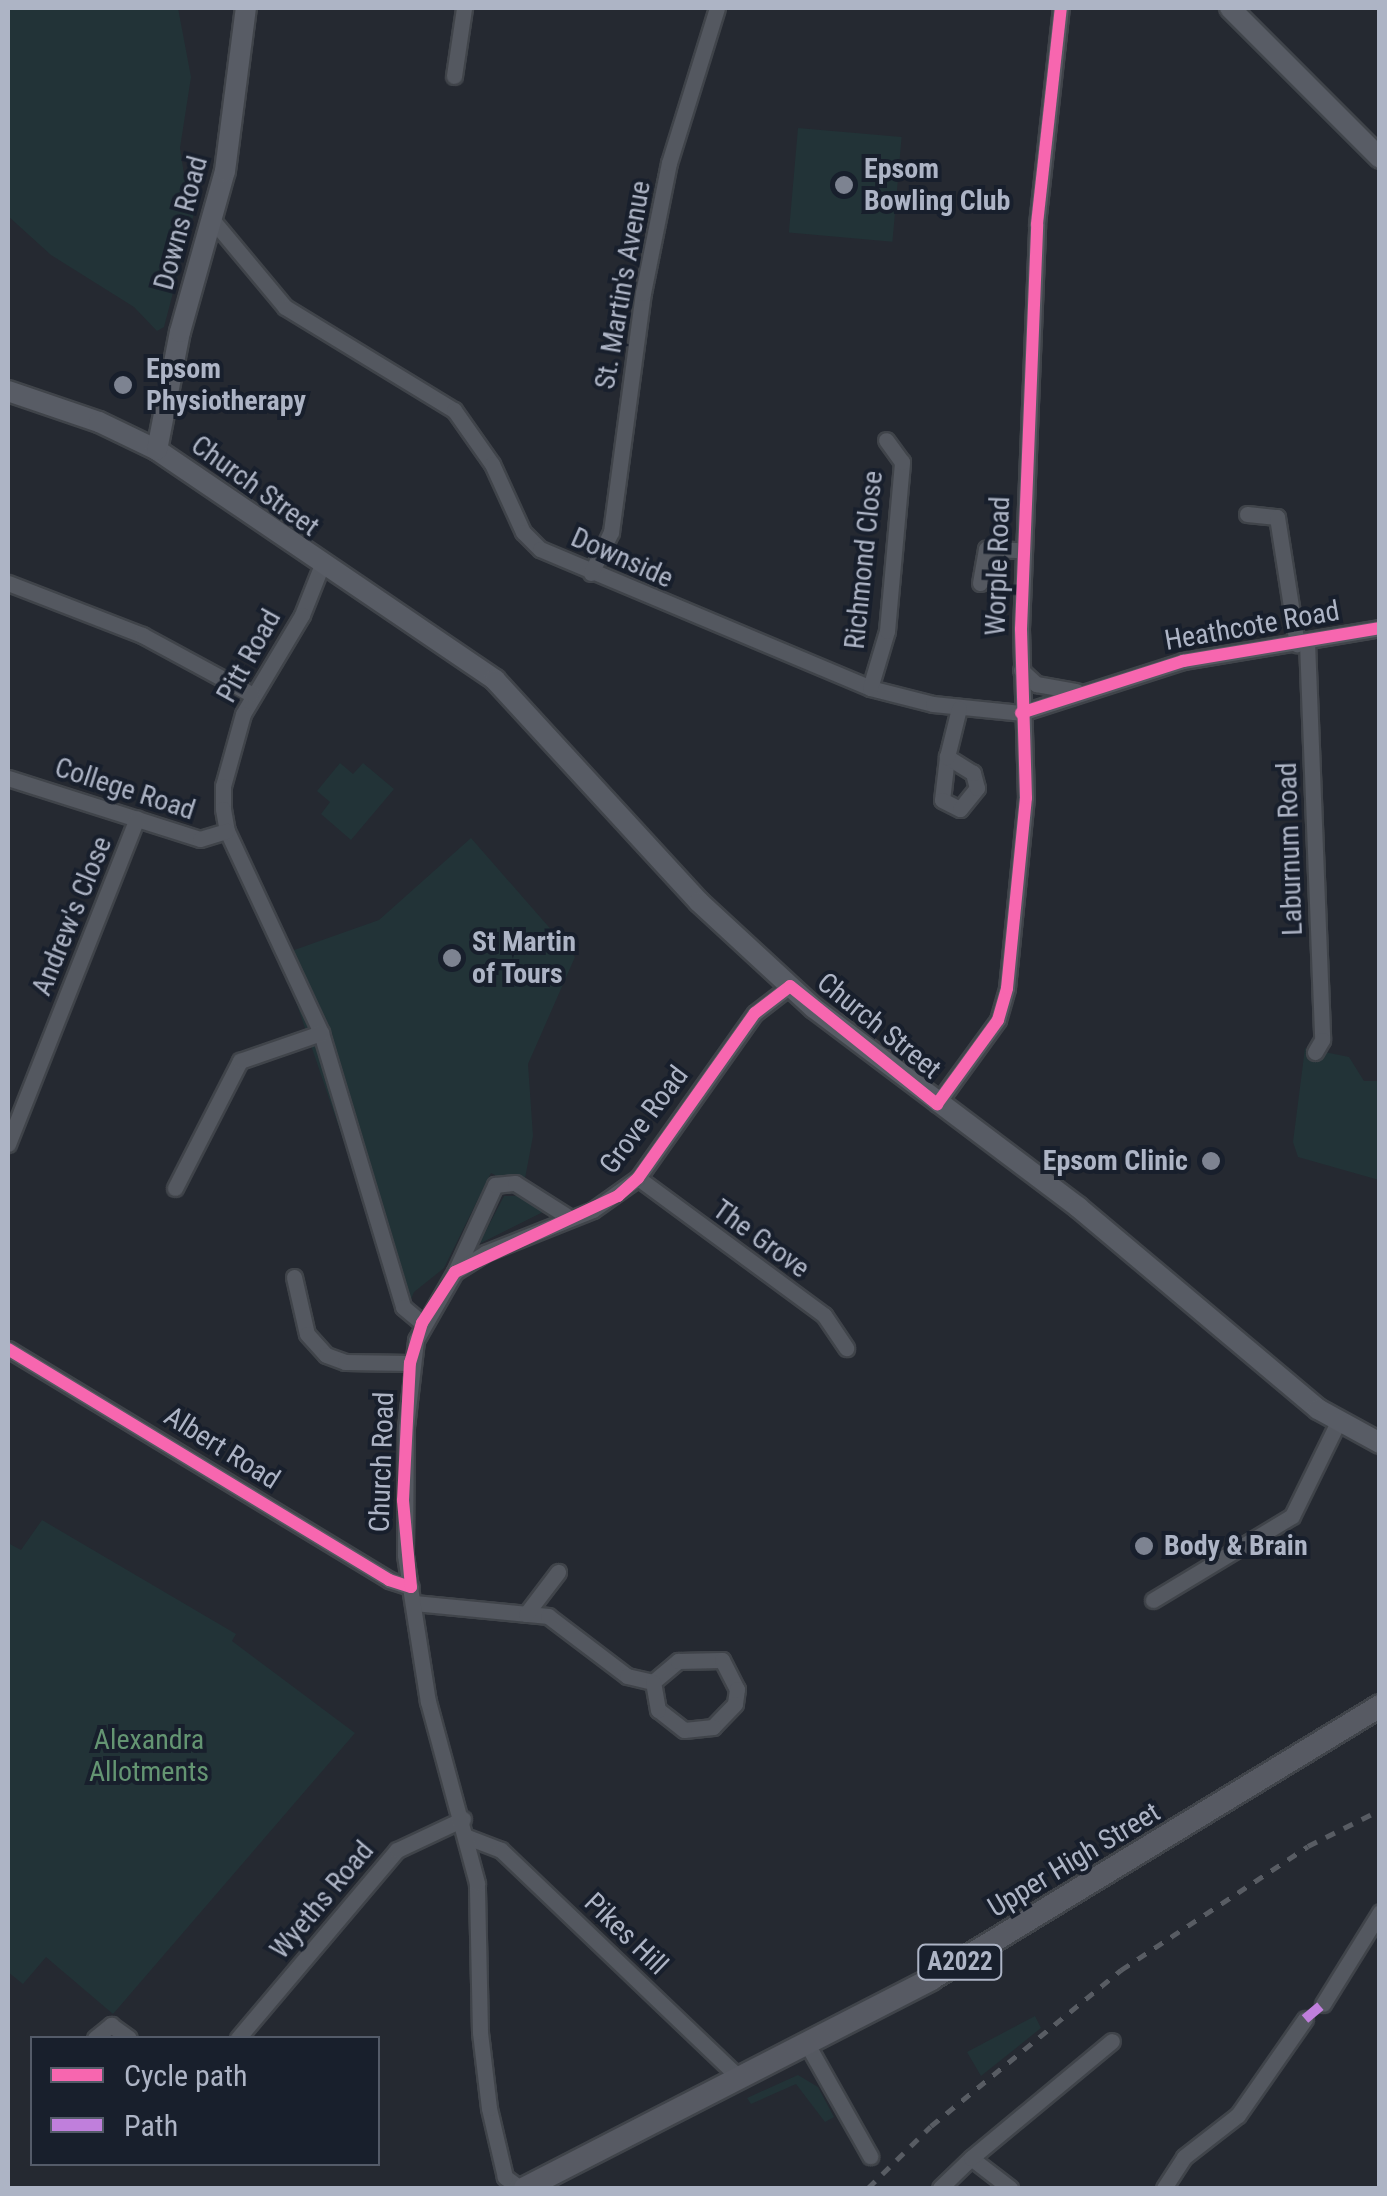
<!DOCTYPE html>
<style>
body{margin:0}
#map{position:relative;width:1387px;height:2196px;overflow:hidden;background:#252931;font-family:"Roboto Condensed",sans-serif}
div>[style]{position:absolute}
.green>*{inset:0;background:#223337;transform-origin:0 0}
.roads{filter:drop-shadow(2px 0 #40444a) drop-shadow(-2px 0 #40444a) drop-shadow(0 2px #40444a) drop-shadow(0 -2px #40444a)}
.minor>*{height:15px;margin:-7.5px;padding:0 7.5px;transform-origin:7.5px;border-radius:7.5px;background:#545860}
.secondary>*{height:20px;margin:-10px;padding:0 10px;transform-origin:10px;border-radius:10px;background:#585c65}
.primary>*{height:22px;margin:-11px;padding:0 11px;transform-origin:11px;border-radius:11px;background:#575a63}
.rail>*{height:5px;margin-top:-2.5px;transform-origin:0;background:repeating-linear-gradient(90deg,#585c63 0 10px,transparent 0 20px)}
.quiet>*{height:10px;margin-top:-5px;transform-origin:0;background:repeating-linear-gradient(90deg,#c07fdc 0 20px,transparent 0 30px)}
.cycleway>*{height:12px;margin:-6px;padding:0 6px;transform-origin:6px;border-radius:6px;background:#f766af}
.dots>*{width:28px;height:28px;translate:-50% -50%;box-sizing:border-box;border:5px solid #181f2c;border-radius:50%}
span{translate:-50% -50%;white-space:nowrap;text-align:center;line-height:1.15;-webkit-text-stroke:8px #181f2c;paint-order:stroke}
.shield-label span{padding:2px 8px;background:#181f2c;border:2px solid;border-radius:8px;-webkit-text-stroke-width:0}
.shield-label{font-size:25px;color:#adb4c5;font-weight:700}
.poi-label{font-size:28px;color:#adb4c5;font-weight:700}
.left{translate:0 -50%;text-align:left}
.right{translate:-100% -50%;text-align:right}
.street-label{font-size:28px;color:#adb4c5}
.park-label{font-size:28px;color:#649572}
.frame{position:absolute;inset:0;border:10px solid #adb4c5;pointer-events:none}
.legend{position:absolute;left:30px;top:2036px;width:350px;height:130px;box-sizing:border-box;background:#181f2c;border:2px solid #545b69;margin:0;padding:12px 18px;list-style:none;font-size:30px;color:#adb4c5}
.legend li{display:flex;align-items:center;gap:20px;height:50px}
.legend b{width:50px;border:2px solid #545b69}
</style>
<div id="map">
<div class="green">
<i style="clip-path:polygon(8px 8px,178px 8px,191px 77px,180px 148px,187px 194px,199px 194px,164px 327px,157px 331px,134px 307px,51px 255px,8px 216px)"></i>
<i style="left:798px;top:128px;width:104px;height:105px;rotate:5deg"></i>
<i style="clip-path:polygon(340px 763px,353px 774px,363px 763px,394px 789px,351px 840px,321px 814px,330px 802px,317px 791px)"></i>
<i style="clip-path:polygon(471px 838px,575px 957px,528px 1064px,533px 1136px,523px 1189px,491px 1173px,444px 1268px,414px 1292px,404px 1317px,280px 955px,379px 920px)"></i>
<i style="clip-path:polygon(1305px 1048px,1349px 1057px,1364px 1081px,1379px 1081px,1379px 1180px,1298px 1157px,1293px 1142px)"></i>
<i style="clip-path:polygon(504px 1196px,527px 1196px,545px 1211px,479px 1244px)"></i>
<i style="clip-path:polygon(42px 1520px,236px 1634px,232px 1641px,355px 1733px,113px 2014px,46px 1957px,23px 1984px,8px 1972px,8px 1543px,21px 1550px)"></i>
<i style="clip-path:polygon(1035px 2016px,1041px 2028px,981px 2076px,967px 2052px)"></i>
<i style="clip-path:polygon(798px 2075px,818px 2087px,834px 2117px,825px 2122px,796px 2084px,751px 2104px,747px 2098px)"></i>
</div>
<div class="roads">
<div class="minor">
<i style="left:454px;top:76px;width:69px;rotate:-81.6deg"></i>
<i style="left:215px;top:223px;width:109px;rotate:50.2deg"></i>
<i style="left:285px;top:307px;width:198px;rotate:31.4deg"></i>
<i style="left:454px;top:410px;width:66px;rotate:54.9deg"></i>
<i style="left:492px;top:464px;width:75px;rotate:65.5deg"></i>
<i style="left:523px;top:532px;width:24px;rotate:45deg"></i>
<i style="left:540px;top:549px;width:358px;rotate:22.8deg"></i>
<i style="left:870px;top:688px;width:65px;rotate:14.3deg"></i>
<i style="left:933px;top:704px;width:88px;rotate:5.8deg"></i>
<i style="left:1021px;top:713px;width:170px;rotate:-17.8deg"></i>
<i style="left:1183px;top:661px;width:200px;rotate:-9.5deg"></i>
<i style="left:1247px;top:514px;width:30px;rotate:6deg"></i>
<i style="left:1277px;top:517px;width:129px;rotate:81.1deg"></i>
<i style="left:321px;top:567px;width:52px;rotate:111.6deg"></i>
<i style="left:302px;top:615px;width:115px;rotate:120.8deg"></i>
<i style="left:243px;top:714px;width:75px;rotate:105.5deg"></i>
<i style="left:223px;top:786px;width:23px;rotate:90deg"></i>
<i style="left:223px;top:809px;width:22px;rotate:80deg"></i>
<i style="left:227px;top:831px;width:223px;rotate:65deg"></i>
<i style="left:321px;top:1033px;width:286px;rotate:73.3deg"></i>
<i style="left:403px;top:1307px;width:25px;rotate:40deg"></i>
<i style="left:591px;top:573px;width:46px;rotate:-64deg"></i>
<i style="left:611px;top:532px;width:241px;rotate:-82.4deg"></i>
<i style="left:643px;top:293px;width:133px;rotate:-78.7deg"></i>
<i style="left:669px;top:163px;width:162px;rotate:-72.8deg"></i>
<i style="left:8px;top:583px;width:144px;rotate:21.2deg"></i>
<i style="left:142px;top:635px;width:124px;rotate:28.4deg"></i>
<i style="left:980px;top:583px;width:35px;rotate:-80deg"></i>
<i style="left:986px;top:549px;width:37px;rotate:2deg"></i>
<i style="left:1307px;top:642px;width:398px;rotate:87.8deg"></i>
<i style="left:1322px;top:1040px;width:14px;rotate:120deg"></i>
<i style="left:1021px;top:670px;width:21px;rotate:43deg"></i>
<i style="left:1036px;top:684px;width:41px;rotate:9.9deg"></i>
<i style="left:870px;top:688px;width:59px;rotate:-73.4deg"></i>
<i style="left:887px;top:631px;width:170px;rotate:-84.9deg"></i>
<i style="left:902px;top:462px;width:27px;rotate:-126deg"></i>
<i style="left:947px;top:757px;width:43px;rotate:96.6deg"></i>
<i style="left:942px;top:800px;width:20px;rotate:27deg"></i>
<i style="left:960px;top:809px;width:27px;rotate:-51deg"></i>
<i style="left:977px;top:788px;width:16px;rotate:-105deg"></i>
<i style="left:973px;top:773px;width:31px;rotate:-148deg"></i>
<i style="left:947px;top:757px;width:50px;rotate:-76.2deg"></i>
<i style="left:8px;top:778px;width:201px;rotate:17.6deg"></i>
<i style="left:200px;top:839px;width:28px;rotate:-17deg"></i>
<i style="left:937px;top:1104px;width:104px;rotate:-54deg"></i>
<i style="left:998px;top:1020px;width:33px;rotate:-74deg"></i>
<i style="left:1007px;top:988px;width:191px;rotate:-84.3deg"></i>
<i style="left:1026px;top:798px;width:169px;rotate:-91.7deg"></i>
<i style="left:1021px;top:629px;width:405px;rotate:-87.7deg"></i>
<i style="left:1037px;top:224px;width:217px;rotate:-83.7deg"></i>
<i style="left:8px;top:1144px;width:350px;rotate:-68.4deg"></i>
<i style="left:638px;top:1178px;width:231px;rotate:36.4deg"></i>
<i style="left:824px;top:1315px;width:40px;rotate:56deg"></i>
<i style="left:175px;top:1188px;width:143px;rotate:-62.9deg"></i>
<i style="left:240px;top:1061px;width:86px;rotate:-19.1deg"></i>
<i style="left:455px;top:1272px;width:96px;rotate:-65.3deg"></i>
<i style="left:495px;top:1185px;width:20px;rotate:-6deg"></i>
<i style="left:515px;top:1183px;width:65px;rotate:32.5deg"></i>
<i style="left:294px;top:1277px;width:58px;rotate:77.2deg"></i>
<i style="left:307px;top:1334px;width:28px;rotate:48deg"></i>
<i style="left:326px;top:1355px;width:20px;rotate:20deg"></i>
<i style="left:345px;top:1362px;width:65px;rotate:0.9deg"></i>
<i style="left:8px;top:1349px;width:446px;rotate:31.2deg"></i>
<i style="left:389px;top:1580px;width:23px;rotate:18deg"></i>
<i style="left:1153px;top:1600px;width:162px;rotate:-31.1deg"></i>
<i style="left:1292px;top:1516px;width:105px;rotate:-63.9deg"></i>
<i style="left:414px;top:1603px;width:135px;rotate:5.5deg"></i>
<i style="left:548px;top:1616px;width:99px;rotate:37.2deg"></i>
<i style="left:627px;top:1676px;width:27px;rotate:13deg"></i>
<i style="left:653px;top:1682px;width:33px;rotate:-40deg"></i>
<i style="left:678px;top:1661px;width:44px;rotate:-1.3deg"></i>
<i style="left:722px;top:1660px;width:33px;rotate:63deg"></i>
<i style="left:737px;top:1689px;width:15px;rotate:98deg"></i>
<i style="left:735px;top:1704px;width:32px;rotate:134deg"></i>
<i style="left:713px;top:1727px;width:29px;rotate:174deg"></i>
<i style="left:684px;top:1730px;width:33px;rotate:-142deg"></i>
<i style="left:658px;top:1710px;width:28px;rotate:-100deg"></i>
<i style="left:526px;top:1614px;width:53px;rotate:-52.7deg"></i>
<i style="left:467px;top:1837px;width:36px;rotate:21deg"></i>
<i style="left:501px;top:1850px;width:332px;rotate:43.7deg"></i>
<i style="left:1323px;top:2004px;width:108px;rotate:-58.2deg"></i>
<i style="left:95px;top:2038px;width:21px;rotate:-39deg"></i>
<i style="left:111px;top:2025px;width:22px;rotate:36deg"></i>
<i style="left:238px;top:2038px;width:246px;rotate:-49.8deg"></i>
<i style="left:397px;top:1850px;width:73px;rotate:-25.2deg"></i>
<i style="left:807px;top:2044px;width:129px;rotate:60.6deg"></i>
<i style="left:520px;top:2188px;width:19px;rotate:-144deg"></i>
<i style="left:505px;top:2177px;width:71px;rotate:-103.1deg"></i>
<i style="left:489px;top:2108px;width:77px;rotate:-96.8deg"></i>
<i style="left:480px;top:2032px;width:149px;rotate:-91.2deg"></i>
<i style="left:477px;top:1883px;width:188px;rotate:-105.1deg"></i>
<i style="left:428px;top:1702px;width:149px;rotate:-98.9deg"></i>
<i style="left:405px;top:1555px;width:128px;rotate:-89.6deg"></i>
<i style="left:406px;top:1427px;width:88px;rotate:-83.4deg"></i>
<i style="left:416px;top:1340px;width:78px;rotate:-60.2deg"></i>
<i style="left:455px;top:1272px;width:36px;rotate:-32deg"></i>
<i style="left:485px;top:1253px;width:116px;rotate:-21.7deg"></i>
<i style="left:593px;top:1210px;width:55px;rotate:-35.4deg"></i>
<i style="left:638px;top:1178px;width:202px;rotate:-54.7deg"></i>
<i style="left:755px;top:1013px;width:44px;rotate:-37.6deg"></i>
<i style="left:940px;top:2188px;width:43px;rotate:-44.1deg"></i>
<i style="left:1010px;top:2188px;width:49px;rotate:-142.4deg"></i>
<i style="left:971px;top:2158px;width:183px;rotate:-39.7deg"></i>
<i style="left:1164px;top:2188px;width:37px;rotate:-57deg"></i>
<i style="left:1184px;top:2157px;width:68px;rotate:-37.9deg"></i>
<i style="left:1238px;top:2115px;width:117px;rotate:-55.1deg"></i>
</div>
<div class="secondary">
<i style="left:1230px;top:8px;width:212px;rotate:45deg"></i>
<i style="left:8px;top:391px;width:96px;rotate:18.8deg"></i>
<i style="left:99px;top:422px;width:64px;rotate:25.8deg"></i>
<i style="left:157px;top:450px;width:409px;rotate:34.2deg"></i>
<i style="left:495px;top:680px;width:301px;rotate:47.4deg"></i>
<i style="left:699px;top:902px;width:156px;rotate:42.7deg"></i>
<i style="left:814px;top:1008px;width:331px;rotate:37deg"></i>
<i style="left:1078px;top:1207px;width:314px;rotate:40.1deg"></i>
<i style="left:1318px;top:1409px;width:71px;rotate:28.7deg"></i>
<i style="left:157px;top:450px;width:120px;rotate:-79deg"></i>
<i style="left:180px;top:332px;width:167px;rotate:-74.4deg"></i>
<i style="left:225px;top:171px;width:164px;rotate:-82.7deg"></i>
</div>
<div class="primary">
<i style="left:525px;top:2188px;width:457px;rotate:-27.2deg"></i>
<i style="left:931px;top:1979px;width:525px;rotate:-31.3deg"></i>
</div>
</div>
<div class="rail">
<i style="left:868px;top:2188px;width:88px;rotate:-44.5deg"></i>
<i style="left:931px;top:2126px;width:246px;rotate:-39.4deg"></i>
<i style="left:1121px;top:1970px;width:224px;rotate:-33.5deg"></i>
<i style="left:1308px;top:1846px;width:80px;rotate:-26.6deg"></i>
</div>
<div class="quiet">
<i style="left:1305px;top:2019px;width:23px;rotate:-40deg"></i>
</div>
<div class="cycleway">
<i style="left:1021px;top:713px;width:170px;rotate:-17.8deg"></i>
<i style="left:1183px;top:661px;width:200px;rotate:-9.5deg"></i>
<i style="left:8px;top:1349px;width:446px;rotate:31.2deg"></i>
<i style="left:389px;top:1580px;width:23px;rotate:18deg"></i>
<i style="left:411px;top:1587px;width:87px;rotate:-95.3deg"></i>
<i style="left:403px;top:1500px;width:137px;rotate:-87.1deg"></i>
<i style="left:410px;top:1363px;width:42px;rotate:-73.3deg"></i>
<i style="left:422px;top:1323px;width:61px;rotate:-57.1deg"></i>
<i style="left:455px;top:1272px;width:180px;rotate:-25deg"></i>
<i style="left:618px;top:1196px;width:27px;rotate:-42deg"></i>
<i style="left:638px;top:1178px;width:202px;rotate:-54.7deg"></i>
<i style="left:755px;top:1013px;width:44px;rotate:-37.6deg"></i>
<i style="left:790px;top:986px;width:189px;rotate:38.8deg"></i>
<i style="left:937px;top:1104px;width:104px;rotate:-54deg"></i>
<i style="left:998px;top:1020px;width:33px;rotate:-74deg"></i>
<i style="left:1007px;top:988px;width:191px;rotate:-84.3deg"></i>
<i style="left:1026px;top:798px;width:169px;rotate:-91.7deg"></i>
<i style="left:1021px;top:629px;width:405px;rotate:-87.7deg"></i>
<i style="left:1037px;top:224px;width:217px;rotate:-83.7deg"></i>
</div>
<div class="dots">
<i style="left:844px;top:185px;background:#7d8391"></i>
<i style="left:123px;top:385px;background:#7d8391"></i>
<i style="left:452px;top:958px;background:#7d8391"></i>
<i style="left:1211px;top:1161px;background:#7d8391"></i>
<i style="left:1144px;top:1546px;background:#7d8391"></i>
</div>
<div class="shield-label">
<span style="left:960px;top:1962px">A2022</span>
</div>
<div class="poi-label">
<span class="left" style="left:864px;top:185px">Epsom<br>Bowling Club</span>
<span class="left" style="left:146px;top:385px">Epsom<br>Physiotherapy</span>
<span class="left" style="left:472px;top:958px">St Martin<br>of Tours</span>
<span class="right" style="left:1188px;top:1161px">Epsom Clinic</span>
<span class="left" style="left:1164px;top:1546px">Body &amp; Brain</span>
</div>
<div class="street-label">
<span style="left:181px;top:223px;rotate:-75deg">Downs Road</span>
<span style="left:623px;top:285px;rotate:-80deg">St. Martin's Avenue</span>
<span style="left:255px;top:486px;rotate:36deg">Church Street</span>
<span style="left:622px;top:558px;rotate:24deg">Downside</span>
<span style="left:864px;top:560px;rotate:-84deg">Richmond Close</span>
<span style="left:998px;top:566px;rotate:-88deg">Worple Road</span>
<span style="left:1252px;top:626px;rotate:-10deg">Heathcote Road</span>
<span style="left:249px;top:656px;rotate:-61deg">Pitt Road</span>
<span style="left:125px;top:789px;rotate:18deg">College Road</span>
<span style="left:1290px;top:849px;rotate:-92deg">Laburnum Road</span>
<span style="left:72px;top:916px;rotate:-68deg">Andrew's Close</span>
<span style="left:879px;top:1026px;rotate:39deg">Church Street</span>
<span style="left:644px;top:1120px;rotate:-53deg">Grove Road</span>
<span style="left:761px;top:1239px;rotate:36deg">The Grove</span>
<span style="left:222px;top:1448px;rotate:32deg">Albert Road</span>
<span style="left:382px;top:1462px;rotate:-88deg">Church Road</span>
<span style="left:1074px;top:1860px;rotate:-31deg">Upper High Street</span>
<span style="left:322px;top:1900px;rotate:-50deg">Wyeths Road</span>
<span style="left:626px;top:1934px;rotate:44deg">Pikes Hill</span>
</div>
<div class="park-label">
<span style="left:149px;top:1756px">Alexandra<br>Allotments</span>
</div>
<div class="frame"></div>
<ul class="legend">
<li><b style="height:12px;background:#f766af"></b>Cycle path</li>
<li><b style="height:12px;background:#c07fdc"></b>Path</li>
</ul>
</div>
